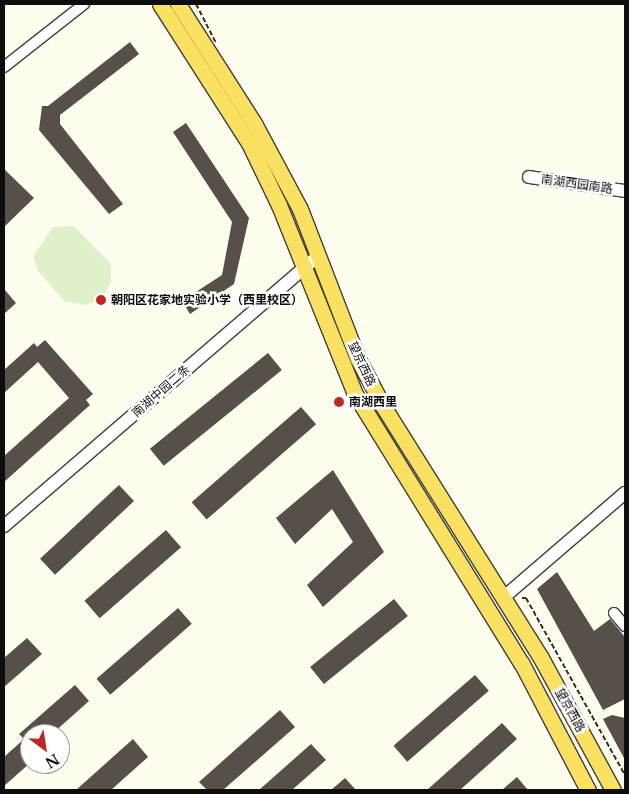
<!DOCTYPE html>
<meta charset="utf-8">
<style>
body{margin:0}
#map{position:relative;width:629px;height:794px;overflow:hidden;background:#fffdee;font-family:"Libre Baskerville","Noto Sans SC",serif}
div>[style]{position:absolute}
.pitch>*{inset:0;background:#e0f1c9}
.building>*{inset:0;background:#564f4a;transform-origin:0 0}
.path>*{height:2px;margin-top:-1px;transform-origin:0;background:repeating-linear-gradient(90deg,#2f2f2f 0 5px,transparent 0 7.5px)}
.roads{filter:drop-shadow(1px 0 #404040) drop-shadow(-1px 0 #404040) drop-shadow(0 1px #404040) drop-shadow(0 -1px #404040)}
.minor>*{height:10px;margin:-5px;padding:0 5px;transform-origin:5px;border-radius:5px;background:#fff}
.tertiary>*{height:12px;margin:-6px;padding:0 6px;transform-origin:6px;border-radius:6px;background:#fff}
.primary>*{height:15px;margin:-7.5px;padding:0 7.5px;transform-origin:7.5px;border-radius:7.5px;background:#fbe162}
.dots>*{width:14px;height:14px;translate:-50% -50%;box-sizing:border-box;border:2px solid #fff;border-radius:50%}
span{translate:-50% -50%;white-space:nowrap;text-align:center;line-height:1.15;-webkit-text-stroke:5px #fff;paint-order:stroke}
.street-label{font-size:12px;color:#0d0d0d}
.poi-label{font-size:12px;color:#0d0d0d;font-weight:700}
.left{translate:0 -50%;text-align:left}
.frame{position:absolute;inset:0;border:5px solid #0d0d0d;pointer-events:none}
.north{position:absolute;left:20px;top:724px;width:50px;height:50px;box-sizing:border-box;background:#fff;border:1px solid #9e9e9e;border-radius:50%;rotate:149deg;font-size:14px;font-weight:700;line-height:20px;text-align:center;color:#0d0d0d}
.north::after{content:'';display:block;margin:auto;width:18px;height:22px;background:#c02723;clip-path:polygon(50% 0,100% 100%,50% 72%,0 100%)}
</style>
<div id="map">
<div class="pitch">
<i style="clip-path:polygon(74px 226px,111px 264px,111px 283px,101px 299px,86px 305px,64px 301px,38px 271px,33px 256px,53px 227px)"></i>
</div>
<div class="building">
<i style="clip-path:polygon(130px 42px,139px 54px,60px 115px,60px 124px,123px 204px,109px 214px,39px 130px,42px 106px,48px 106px)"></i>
<i style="clip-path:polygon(186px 123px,249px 218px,234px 284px,190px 314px,182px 301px,222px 275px,232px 222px,173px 132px)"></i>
<i style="clip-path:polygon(4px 169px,34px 198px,4px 227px)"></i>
<i style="clip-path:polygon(4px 289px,16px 303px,4px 314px)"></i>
<i style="clip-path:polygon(45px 340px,93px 394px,86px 400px,90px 405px,4px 482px,4px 456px,69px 398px,38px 362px,4px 393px,4px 370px,34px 343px,37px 347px)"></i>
<i style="left:268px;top:353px;width:22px;height:152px;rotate:51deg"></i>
<i style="left:301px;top:407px;width:23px;height:145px;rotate:49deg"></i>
<i style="clip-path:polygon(333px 470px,384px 552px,323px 607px,307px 585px,353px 542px,332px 509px,295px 544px,276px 518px)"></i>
<i style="left:119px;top:485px;width:22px;height:108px;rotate:47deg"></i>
<i style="left:166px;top:530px;width:23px;height:108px;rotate:49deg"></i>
<i style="clip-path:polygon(557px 572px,594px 631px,610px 619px,625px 637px,625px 699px,603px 710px,537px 589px)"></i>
<i style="left:394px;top:599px;width:22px;height:108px;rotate:51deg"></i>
<i style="left:178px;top:608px;width:21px;height:108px;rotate:49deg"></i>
<i style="clip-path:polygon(27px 638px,42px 654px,4px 687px,4px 658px)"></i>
<i style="left:475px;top:675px;width:21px;height:108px;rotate:49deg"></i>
<i style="clip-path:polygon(75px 685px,89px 701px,52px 734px,30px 734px,30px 763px,4px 786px,4px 757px,24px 739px,19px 734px)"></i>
<i style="clip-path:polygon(280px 710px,295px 727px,223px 790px,207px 790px,199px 782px)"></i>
<i style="clip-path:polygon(612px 715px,625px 718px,625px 760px,603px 719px)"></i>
<i style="clip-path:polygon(502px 723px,517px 739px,460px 790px,427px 790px)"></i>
<i style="clip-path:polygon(133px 739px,148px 757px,111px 790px,76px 790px)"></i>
<i style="clip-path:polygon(311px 744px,326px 760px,292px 790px,259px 790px)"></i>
<i style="clip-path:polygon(517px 777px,528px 790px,502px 790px)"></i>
<i style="clip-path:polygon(345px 778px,356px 790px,331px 790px)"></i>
</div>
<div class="path">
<i style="left:196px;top:4px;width:44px;rotate:62.9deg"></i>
<i style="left:522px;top:598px;width:4px"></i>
<i style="left:526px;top:598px;width:203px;rotate:60.8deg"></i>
</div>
<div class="roads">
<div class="minor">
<i style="left:4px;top:67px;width:102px;rotate:-38.2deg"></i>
<i style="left:614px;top:613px;width:17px;rotate:50deg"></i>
</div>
<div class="tertiary">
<i style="left:529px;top:177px;width:97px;rotate:8.3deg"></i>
<i style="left:4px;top:526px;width:414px;rotate:-40.7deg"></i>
<i style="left:504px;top:597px;width:160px;rotate:-40.7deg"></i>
</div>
<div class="primary">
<i style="left:160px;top:4px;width:165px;rotate:57.4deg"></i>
<i style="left:249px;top:143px;width:69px;rotate:64.2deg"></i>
<i style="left:279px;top:205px;width:204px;rotate:68.1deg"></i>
<i style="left:355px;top:394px;width:317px;rotate:58.3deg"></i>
<i style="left:522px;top:664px;width:142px;rotate:62.4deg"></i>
<i style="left:178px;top:4px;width:143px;rotate:57.5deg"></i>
<i style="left:255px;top:125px;width:95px;rotate:61.8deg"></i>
<i style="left:300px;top:209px;width:161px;rotate:68.9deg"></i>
<i style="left:358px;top:359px;width:53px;rotate:62deg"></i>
<i style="left:383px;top:406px;width:297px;rotate:57.9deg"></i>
<i style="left:541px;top:658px;width:150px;rotate:61.4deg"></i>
</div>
</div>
<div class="dots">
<i style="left:101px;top:300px;background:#c02723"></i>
<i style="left:339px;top:402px;background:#c02723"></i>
</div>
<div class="street-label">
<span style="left:577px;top:184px;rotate:8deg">南湖西园南路</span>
<span style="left:362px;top:364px;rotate:65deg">望京西路</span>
<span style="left:161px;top:391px;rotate:-41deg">南湖中园二条</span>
<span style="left:570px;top:710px;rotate:61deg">望京西路</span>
</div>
<div class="poi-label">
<span class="left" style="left:111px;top:300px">朝阳区花家地实验小学（西里校区）</span>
<span class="left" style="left:349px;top:402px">南湖西里</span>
</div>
<div class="frame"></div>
<div class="north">N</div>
</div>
